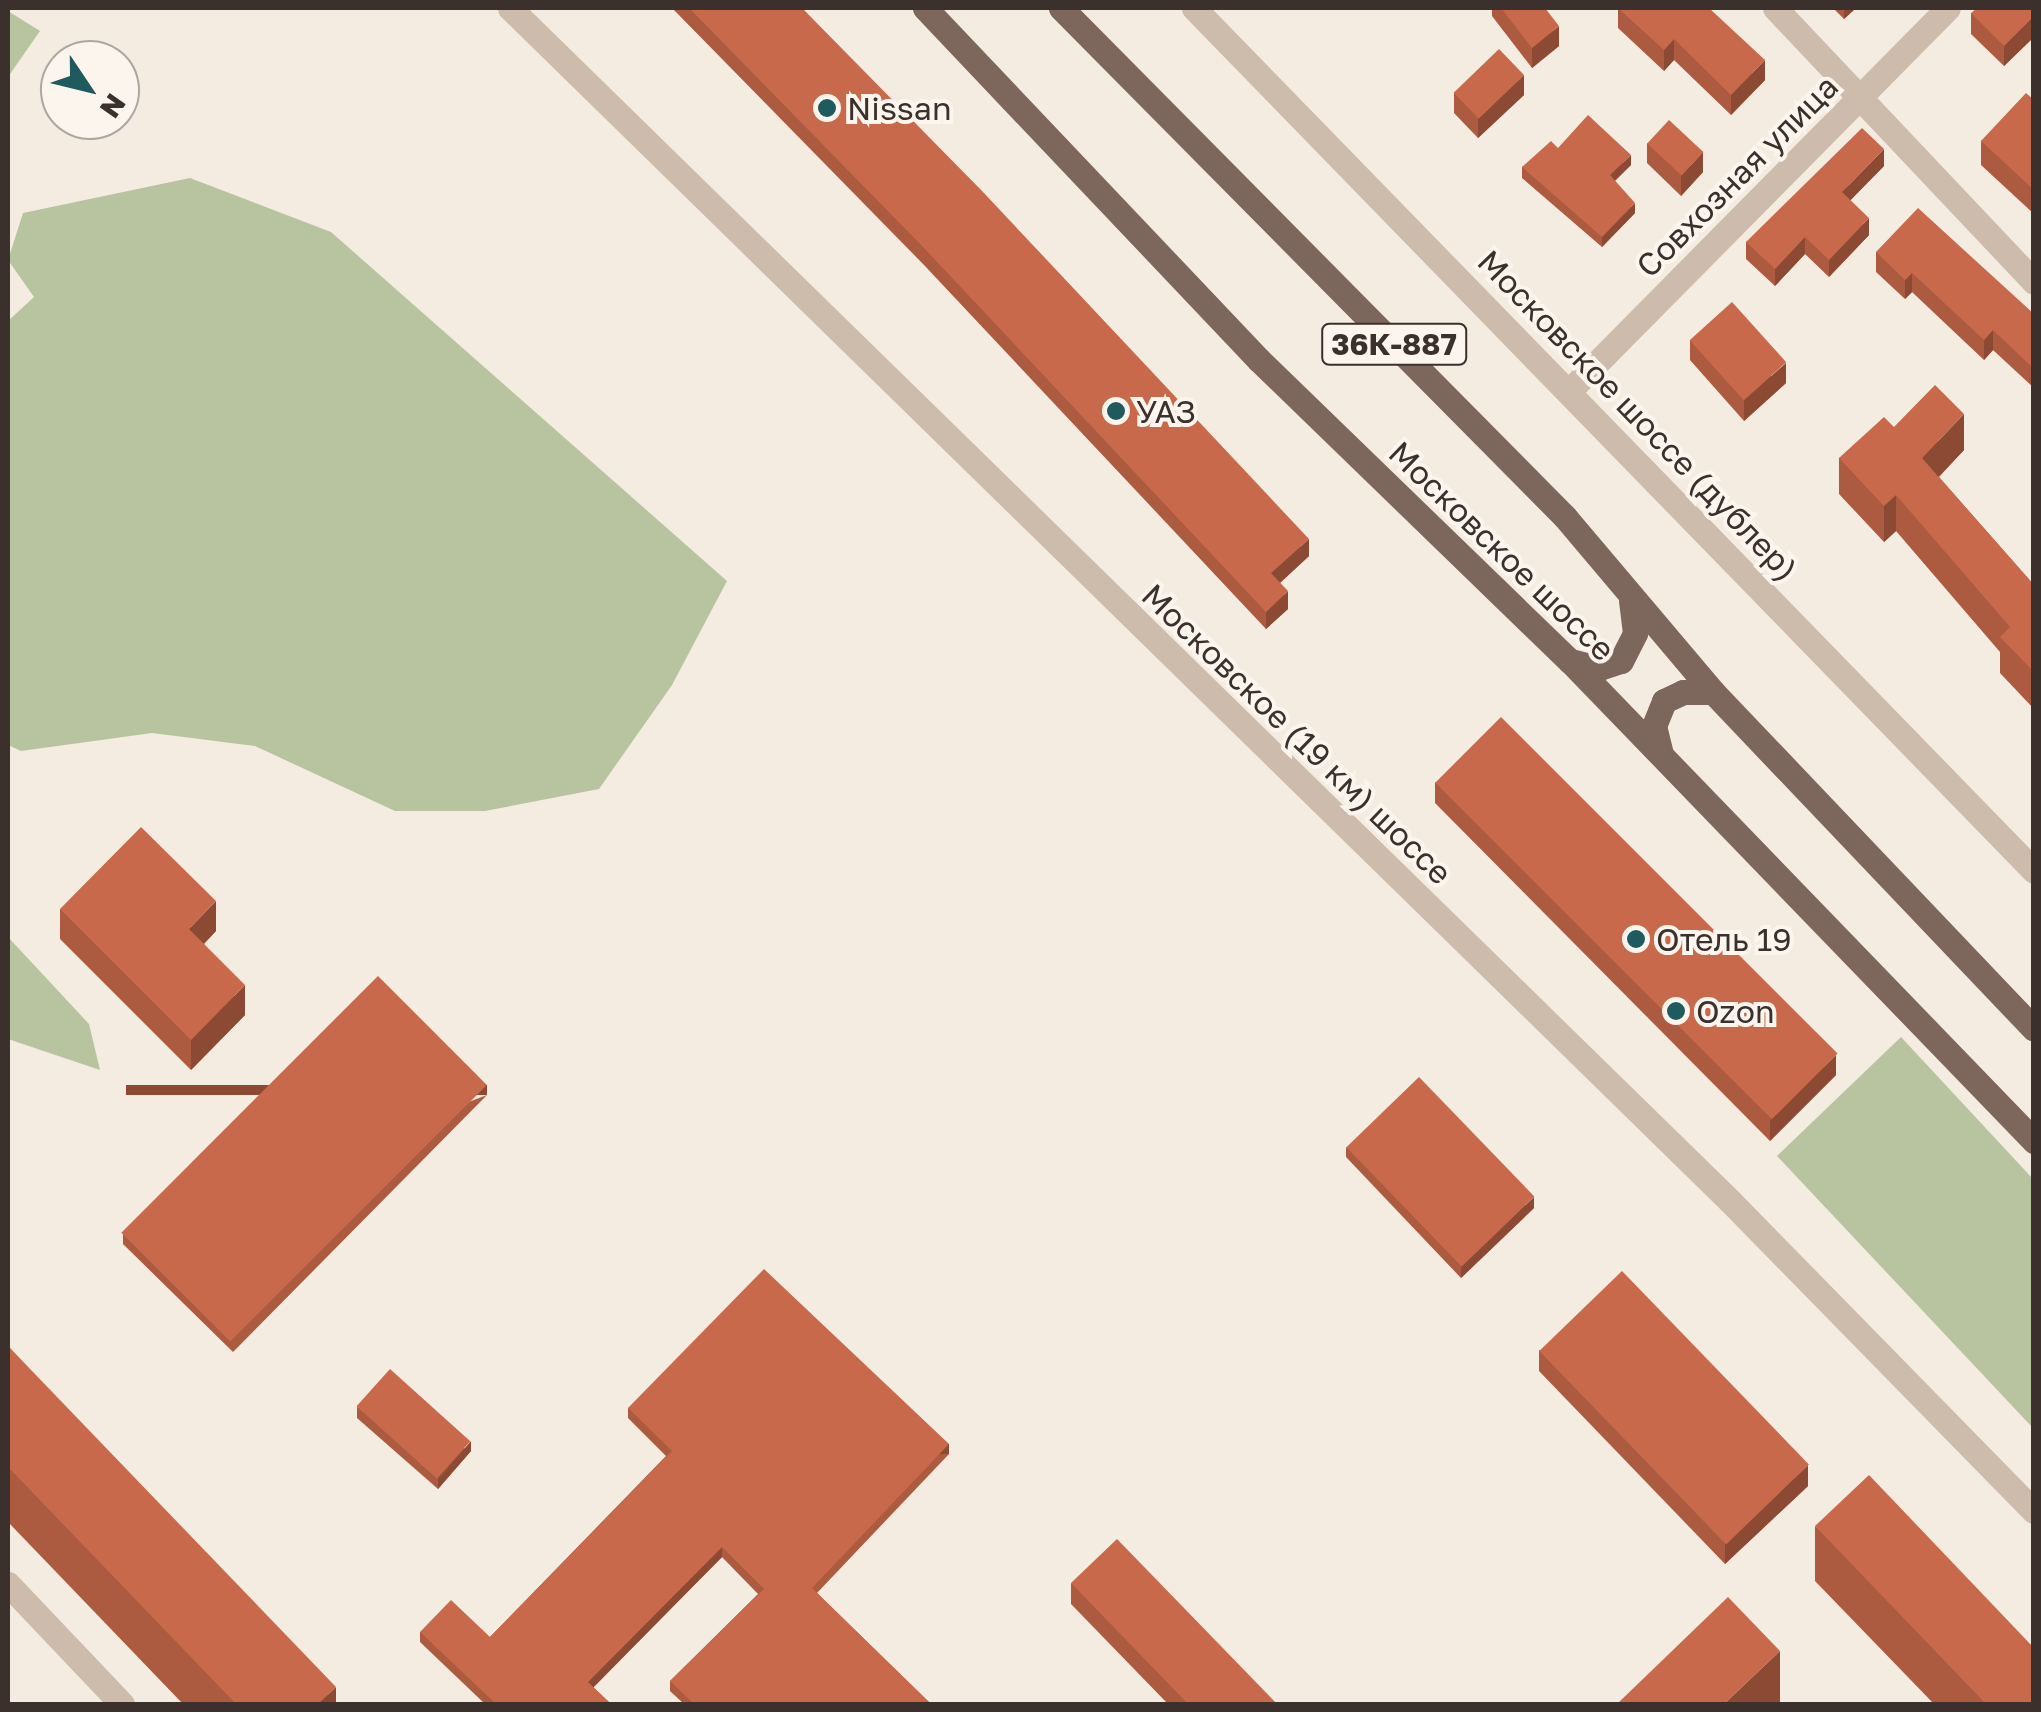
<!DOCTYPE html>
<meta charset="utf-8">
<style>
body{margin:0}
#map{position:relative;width:2041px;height:1712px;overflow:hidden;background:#f4ebe1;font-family:"Golos Text",sans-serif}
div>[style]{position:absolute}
.green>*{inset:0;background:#b8c4a0}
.minor>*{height:25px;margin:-12.5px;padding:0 12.5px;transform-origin:12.5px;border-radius:12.5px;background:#cdbbac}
.major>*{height:25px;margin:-12.5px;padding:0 12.5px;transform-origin:12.5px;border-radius:12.5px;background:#7d675c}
.wall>*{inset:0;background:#ac5a40}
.shaded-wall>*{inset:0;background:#8c4a34;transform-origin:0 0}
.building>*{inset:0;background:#c8694b;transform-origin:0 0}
.dots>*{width:28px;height:28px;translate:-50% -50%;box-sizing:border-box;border:5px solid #fbf5ee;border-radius:50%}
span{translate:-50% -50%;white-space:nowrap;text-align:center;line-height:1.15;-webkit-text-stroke:8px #fbf5ee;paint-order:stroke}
.shield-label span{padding:2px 8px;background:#fbf5ee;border:2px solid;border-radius:8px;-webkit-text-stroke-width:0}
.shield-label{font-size:30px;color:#3b302b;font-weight:700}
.poi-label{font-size:32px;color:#3b302b}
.left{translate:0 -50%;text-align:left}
.street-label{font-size:32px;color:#3b302b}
.frame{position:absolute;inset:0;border:10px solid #3b302b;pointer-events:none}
.north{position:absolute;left:40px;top:40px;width:100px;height:100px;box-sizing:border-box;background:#fbf5ee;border:2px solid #aea6a0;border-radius:50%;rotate:125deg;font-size:28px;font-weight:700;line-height:40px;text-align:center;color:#3b302b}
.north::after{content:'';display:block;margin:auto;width:35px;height:45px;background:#1f5a5e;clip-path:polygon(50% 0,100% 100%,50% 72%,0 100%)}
</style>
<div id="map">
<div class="green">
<i style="clip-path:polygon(8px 11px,40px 31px,8px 77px)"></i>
<i style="clip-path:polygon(190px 178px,331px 232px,727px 581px,672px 685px,599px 789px,485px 811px,395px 811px,255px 746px,152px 733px,21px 751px,8px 745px,8px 321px,34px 297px,8px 260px,23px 213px)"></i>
<i style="clip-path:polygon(8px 937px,89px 1024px,100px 1070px,8px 1039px)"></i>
<i style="clip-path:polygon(1901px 1037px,2033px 1179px,2033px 1428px,1777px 1156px)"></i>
</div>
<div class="minor">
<i style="left:510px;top:8px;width:1706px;rotate:44.36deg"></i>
<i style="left:1730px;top:1201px;width:434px;rotate:45.6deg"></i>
<i style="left:1194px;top:8px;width:1204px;rotate:45.77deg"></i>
<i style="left:1775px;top:8px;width:377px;rotate:46.6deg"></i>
<i style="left:1570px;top:390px;width:537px;rotate:-45.3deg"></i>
<i style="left:8px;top:1584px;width:166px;rotate:46.5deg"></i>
</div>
<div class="major">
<i style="left:925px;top:8px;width:485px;rotate:46.5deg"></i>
<i style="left:1259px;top:360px;width:433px;rotate:44.1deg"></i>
<i style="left:1570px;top:661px;width:668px;rotate:45.97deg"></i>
<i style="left:1061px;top:8px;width:716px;rotate:45.28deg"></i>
<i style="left:1565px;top:517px;width:229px;rotate:49.8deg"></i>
<i style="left:1713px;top:692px;width:465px;rotate:46.4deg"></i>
<i style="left:1570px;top:661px;width:30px;rotate:14deg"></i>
<i style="left:1599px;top:668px;width:23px;rotate:-18deg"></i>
<i style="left:1621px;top:661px;width:31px;rotate:-63deg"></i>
<i style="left:1635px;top:633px;width:32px;rotate:-97deg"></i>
<i style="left:1661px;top:754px;width:29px;rotate:-104deg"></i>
<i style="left:1654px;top:726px;width:27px;rotate:-68deg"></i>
<i style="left:1664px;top:701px;width:21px;rotate:-25deg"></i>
<i style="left:1683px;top:692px;width:30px"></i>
</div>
<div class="wall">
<i style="clip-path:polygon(672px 8px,802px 8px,1309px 556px,1280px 583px,1288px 609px,1266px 629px,924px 265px)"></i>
<i style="clip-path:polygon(1492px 8px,1545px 8px,1559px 46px,1532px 68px,1492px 16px)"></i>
<i style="clip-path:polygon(1618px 8px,1765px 80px,1731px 115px,1674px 60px,1664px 71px,1618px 28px)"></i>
<i style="clip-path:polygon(1833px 8px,1856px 8px,1844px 19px)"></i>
<i style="clip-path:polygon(2034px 8px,2034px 37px,2004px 66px,1971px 34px,1971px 13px)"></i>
<i style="clip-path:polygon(1454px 93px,1524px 95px,1478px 138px,1454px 113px)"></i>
<i style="clip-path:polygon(2034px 100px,2034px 214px,1981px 165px,1981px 141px)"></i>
<i style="clip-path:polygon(1647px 143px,1703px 172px,1681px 196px,1647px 163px)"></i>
<i style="clip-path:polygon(1558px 148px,1631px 165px,1615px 181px,1635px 213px,1602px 247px,1522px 178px,1522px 167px)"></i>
<i style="clip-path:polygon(1884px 166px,1850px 200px,1869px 235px,1829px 277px,1805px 254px,1775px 286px,1746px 259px,1746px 242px)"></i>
<i style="clip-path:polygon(1876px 252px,2034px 314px,2034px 388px,1993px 350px,1984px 360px,1912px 292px,1905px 299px,1876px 272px)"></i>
<i style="clip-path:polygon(1690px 340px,1786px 383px,1744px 421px,1690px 360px)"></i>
<i style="clip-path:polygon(1894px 427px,1964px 450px,1939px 477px,2034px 585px,2034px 709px,2000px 673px,2000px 652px,1896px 531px,1884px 542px,1839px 494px,1839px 458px)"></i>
<i style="clip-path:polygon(1435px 782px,1836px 1075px,1770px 1141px,1435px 803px)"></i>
<i style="clip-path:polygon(60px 909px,216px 931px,204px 944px,245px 1015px,191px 1070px,60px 939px)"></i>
<i style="clip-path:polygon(487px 1095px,233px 1352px,123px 1244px,123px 1234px)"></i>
<i style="clip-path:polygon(1346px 1147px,1534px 1208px,1461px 1278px,1346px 1157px)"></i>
<i style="clip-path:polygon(8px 1346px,336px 1704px,183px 1704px,8px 1522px)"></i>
<i style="clip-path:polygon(1539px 1350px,1808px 1486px,1725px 1564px,1539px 1371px)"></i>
<i style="clip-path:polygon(357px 1407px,471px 1451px,438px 1489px,357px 1418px)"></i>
<i style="clip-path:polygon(628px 1408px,949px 1454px,817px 1593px,931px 1704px,684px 1704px,670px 1691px,670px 1681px,758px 1594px,722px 1557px,593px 1687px,611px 1704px,485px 1704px,420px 1642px,420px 1632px,490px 1637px,666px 1456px,628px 1418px)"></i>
<i style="clip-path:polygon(1815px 1526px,2034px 1704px,1934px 1704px,1815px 1581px)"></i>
<i style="clip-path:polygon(1071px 1583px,1277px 1704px,1168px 1704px,1071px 1604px)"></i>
</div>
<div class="shaded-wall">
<i style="clip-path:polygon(1844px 8px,1856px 8px,1844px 19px)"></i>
<i style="clip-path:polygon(2034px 16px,2034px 37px,2004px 66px,2004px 46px)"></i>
<i style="clip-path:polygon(1559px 26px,1559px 46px,1532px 68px,1532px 48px)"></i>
<i style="clip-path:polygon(1674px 39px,1674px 60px,1664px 71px,1664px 50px)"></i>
<i style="clip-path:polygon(1765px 60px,1765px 80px,1731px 115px,1731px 95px)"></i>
<i style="clip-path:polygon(1524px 75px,1524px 95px,1478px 138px,1478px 118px)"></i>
<i style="clip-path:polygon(1884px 149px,1884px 166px,1842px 209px,1842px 192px)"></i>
<i style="clip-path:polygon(1703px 152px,1703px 172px,1681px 196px,1681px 176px)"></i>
<i style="clip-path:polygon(1631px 155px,1631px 165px,1610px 185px,1610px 175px)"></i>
<i style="clip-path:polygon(1635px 203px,1635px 213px,1602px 247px,1602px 237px)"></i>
<i style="clip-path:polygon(1869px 218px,1869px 235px,1829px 277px,1829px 260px)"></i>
<i style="clip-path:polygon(1805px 237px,1805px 254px,1775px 286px,1775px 269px)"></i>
<i style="clip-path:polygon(1912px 273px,1912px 292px,1905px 299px,1905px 280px)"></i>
<i style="clip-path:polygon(1993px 330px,1993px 350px,1984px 360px,1984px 340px)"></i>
<i style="clip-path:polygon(1786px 363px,1786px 383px,1744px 421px,1744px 400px)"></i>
<i style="clip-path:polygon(1964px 414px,1964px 450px,1922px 494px,1922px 458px)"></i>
<i style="clip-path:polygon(1896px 495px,1896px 531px,1884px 542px,1884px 506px)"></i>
<i style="clip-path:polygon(1309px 539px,1309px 556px,1271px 591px,1271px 573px)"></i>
<i style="clip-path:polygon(1288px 591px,1288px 609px,1266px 629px,1266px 612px)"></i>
<i style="clip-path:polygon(216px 901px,216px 931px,189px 959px,189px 929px)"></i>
<i style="clip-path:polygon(245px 985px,245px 1015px,191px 1070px,191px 1040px)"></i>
<i style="clip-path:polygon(1836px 1055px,1836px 1075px,1770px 1141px,1770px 1120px)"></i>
<i style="left:487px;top:1085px;width:10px;height:361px;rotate:90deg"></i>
<i style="clip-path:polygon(1534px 1197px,1534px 1208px,1461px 1278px,1461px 1267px)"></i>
<i style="clip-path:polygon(471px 1441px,471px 1451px,438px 1489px,438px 1479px)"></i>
<i style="left:949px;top:1444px;width:10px;height:199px;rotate:90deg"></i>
<i style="clip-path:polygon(1808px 1465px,1808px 1486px,1725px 1564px,1725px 1544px)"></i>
<i style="clip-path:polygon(722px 1547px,722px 1557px,588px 1693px,588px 1682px)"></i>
<i style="clip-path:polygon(1780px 1651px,1780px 1704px,1724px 1704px)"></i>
<i style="clip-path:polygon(336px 1687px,336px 1704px,318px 1704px)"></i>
</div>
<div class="building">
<i style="clip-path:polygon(689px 8px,802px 8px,983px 192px,1309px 539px,1271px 573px,1288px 591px,1266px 612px,924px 248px)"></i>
<i style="clip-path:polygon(1501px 8px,1545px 8px,1559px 26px,1532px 48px)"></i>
<i style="clip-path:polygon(1618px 8px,1709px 8px,1765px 60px,1731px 95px,1674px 39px,1664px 50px)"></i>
<i style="clip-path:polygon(1977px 8px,2034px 8px,2034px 16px,2004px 46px,1971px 13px)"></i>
<i style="left:1499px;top:49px;width:36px;height:63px;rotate:46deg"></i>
<i style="clip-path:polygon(2026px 93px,2034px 100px,2034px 190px,1981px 141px)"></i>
<i style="clip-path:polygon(1588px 115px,1631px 155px,1610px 175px,1635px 203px,1602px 237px,1522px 167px,1551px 141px,1558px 148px)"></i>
<i style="left:1669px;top:120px;width:47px;height:32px;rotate:43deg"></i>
<i style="clip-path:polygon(1862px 128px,1884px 149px,1842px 192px,1869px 218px,1829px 260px,1805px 237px,1775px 269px,1746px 242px)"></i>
<i style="clip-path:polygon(1918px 208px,2034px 314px,2034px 369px,1993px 330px,1984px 340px,1912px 273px,1905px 280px,1876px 252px)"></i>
<i style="left:1732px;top:302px;width:81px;height:57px;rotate:48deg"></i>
<i style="clip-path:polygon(1935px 385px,1964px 414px,1922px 458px,2034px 585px,2034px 672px,2000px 637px,2010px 627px,1896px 495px,1884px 506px,1839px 458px,1884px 417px,1894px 427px)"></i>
<i style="left:1501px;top:717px;width:476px;height:93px;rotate:45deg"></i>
<i style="clip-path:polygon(141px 827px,216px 901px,189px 929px,245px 985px,191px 1040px,60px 909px)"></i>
<i style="left:378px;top:976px;width:154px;height:363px;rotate:45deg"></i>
<i style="left:1419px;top:1077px;width:166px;height:101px;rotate:46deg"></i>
<i style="clip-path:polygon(764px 1269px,949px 1444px,812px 1588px,931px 1704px,694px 1704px,670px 1681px,764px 1589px,722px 1547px,588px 1682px,611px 1704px,496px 1704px,420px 1632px,451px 1600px,490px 1637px,672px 1451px,628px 1408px)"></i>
<i style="left:1622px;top:1271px;width:269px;height:115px;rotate:46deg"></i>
<i style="clip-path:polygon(8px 1346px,336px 1687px,318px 1704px,236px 1704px,8px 1467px)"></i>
<i style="left:390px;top:1369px;width:108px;height:50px;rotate:42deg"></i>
<i style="clip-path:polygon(1869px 1475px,2034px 1648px,2034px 1704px,1986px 1704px,1815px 1526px)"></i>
<i style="clip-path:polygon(1117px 1539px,1277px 1704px,1188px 1704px,1071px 1583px)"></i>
<i style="clip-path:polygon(1728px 1597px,1780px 1651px,1724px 1704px,1617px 1704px)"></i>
</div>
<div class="dots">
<i style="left:827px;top:108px;background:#1f5a5e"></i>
<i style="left:1116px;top:411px;background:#1f5a5e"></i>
<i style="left:1636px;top:939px;background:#1f5a5e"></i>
<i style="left:1676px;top:1011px;background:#1f5a5e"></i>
</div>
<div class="shield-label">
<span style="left:1394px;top:344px">36К-887</span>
</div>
<div class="poi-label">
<span class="left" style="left:847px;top:108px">Nissan</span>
<span class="left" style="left:1136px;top:411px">УАЗ</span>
<span class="left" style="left:1656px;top:939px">Отель 19</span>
<span class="left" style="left:1696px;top:1011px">Ozon</span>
</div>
<div class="street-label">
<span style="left:1737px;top:176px;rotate:-45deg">Совхозная улица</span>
<span style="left:1638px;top:415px;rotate:46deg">Московское шоссе (дублер)</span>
<span style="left:1502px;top:551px;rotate:44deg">Московское шоссе</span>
<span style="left:1297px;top:734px;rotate:44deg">Московское (19 км) шоссе</span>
</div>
<div class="frame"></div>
<div class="north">N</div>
</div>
